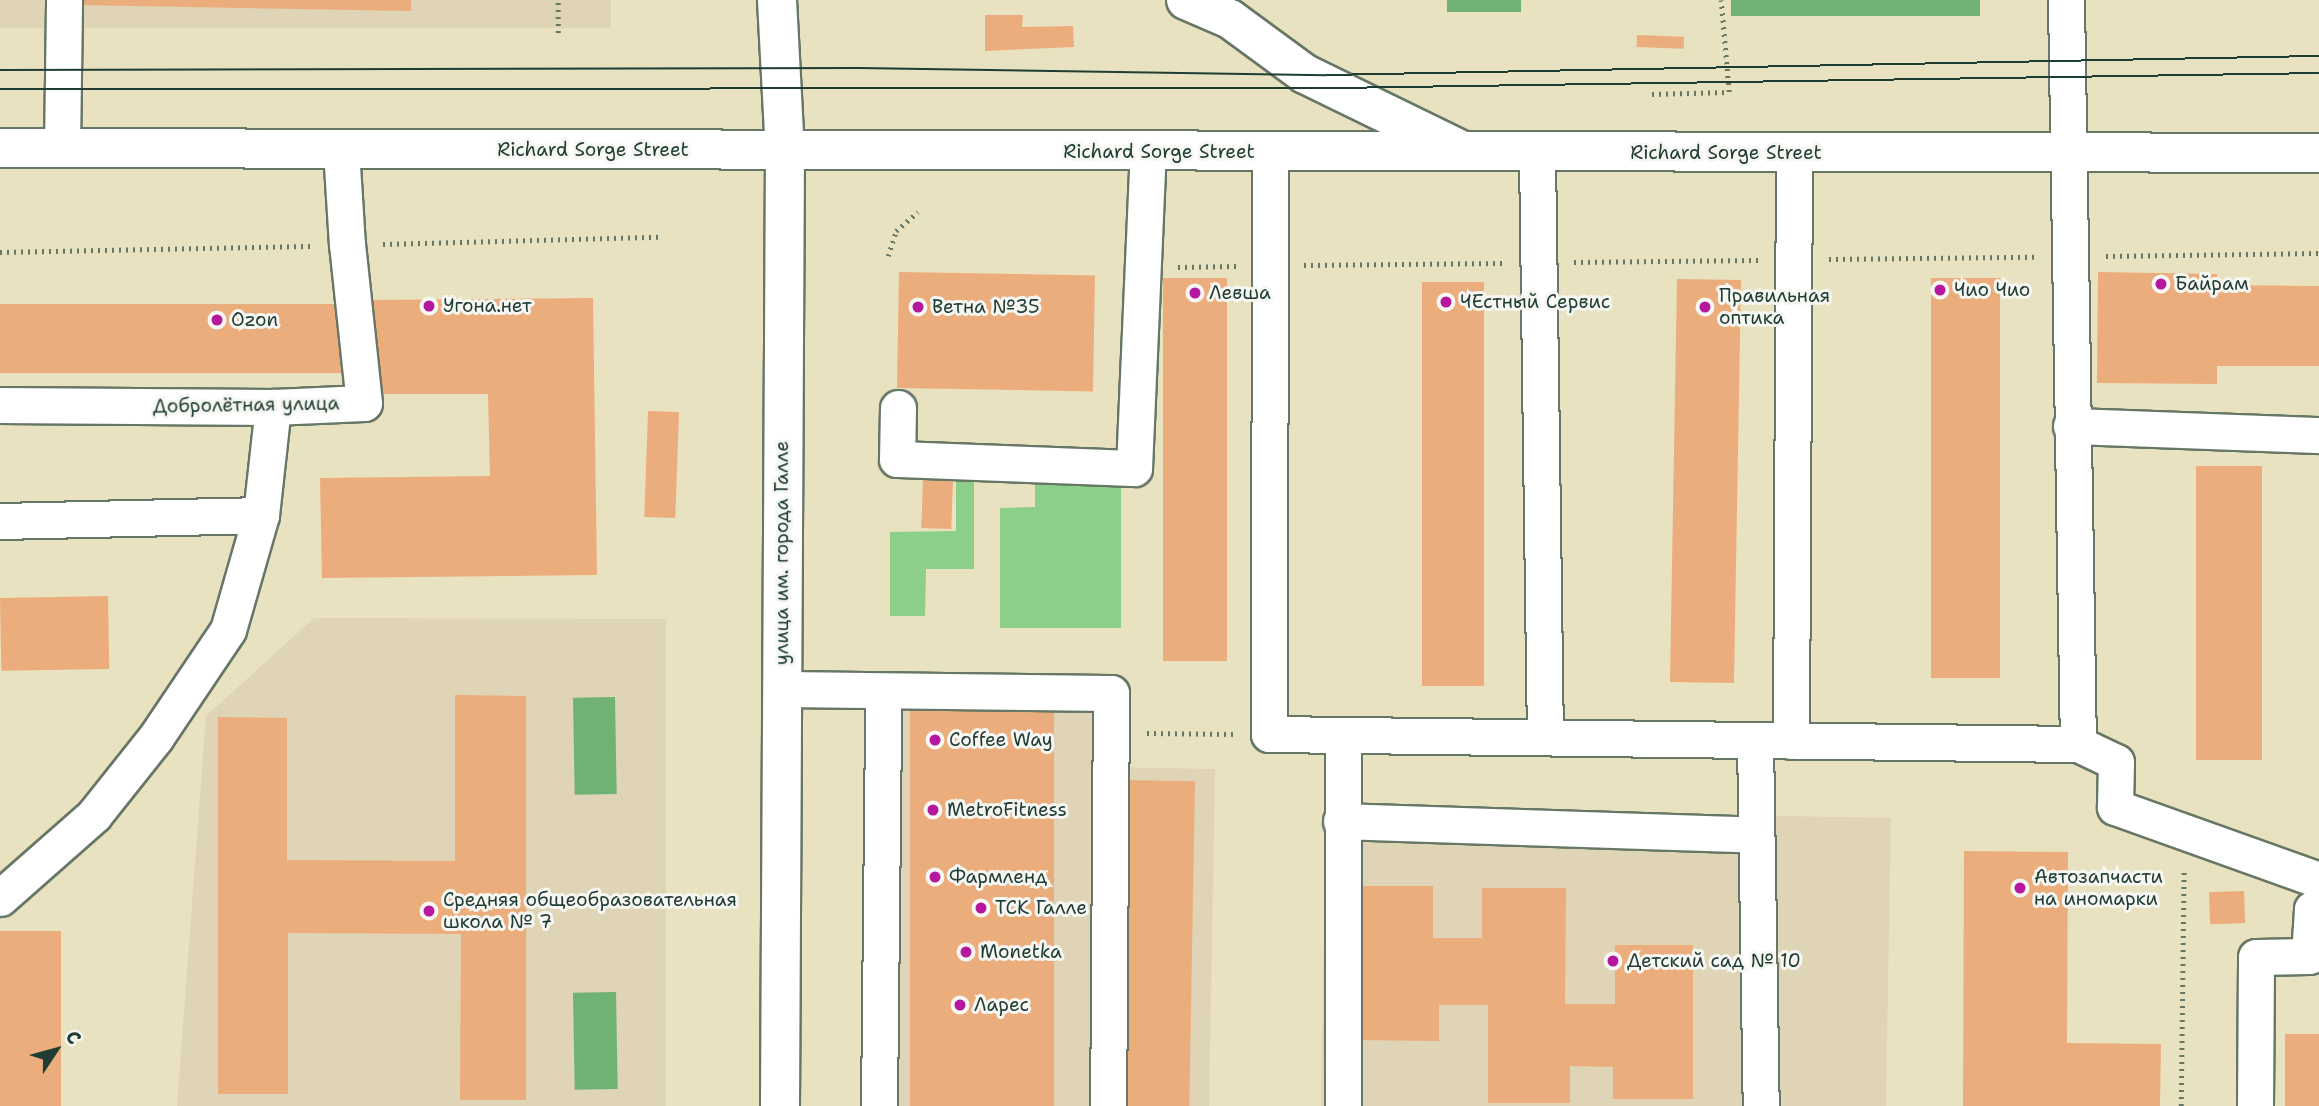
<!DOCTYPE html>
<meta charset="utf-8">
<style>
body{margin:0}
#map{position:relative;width:2319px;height:1106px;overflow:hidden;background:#e9e2c0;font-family:"Shantell Sans",sans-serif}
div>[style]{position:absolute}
.built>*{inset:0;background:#dfd4b5;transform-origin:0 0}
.green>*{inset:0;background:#8bcf88}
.forest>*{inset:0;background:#70b274;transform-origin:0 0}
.building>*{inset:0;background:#ecad7c;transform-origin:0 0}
.path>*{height:4.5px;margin-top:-2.25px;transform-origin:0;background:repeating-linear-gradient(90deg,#667765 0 2px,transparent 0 7px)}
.roads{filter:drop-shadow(2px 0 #667765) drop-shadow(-2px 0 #667765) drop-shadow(0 2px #667765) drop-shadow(0 -2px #667765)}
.minor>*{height:35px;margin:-17.5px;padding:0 17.5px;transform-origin:17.5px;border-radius:17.5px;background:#fff}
.major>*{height:38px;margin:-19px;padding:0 19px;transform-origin:19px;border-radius:19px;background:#fff}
.tram>*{height:2px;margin:-1px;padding:0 1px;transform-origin:1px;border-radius:1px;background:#1f3d34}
.dots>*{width:19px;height:19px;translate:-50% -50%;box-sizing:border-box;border:4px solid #f6f6f2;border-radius:50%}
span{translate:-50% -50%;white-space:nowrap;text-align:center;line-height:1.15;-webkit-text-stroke:6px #f6f6f2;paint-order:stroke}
.street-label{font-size:19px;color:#1f3d34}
.poi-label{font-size:19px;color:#1f3d34}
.left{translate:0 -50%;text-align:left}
.north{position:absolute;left:21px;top:1015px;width:70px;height:70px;-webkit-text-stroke:5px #f6f6f2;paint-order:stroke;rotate:54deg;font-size:19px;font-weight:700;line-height:28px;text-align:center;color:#1f3d34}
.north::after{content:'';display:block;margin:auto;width:24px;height:32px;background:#1f3d34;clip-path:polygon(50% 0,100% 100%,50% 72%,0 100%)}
</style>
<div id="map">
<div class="built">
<i style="left:0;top:0;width:611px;height:28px"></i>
<i style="clip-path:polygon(314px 618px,666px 619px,666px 1106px,177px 1106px,206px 716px)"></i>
<i style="clip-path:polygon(898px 674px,1102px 677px,1101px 767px,1215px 769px,1209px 1106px,892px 1106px)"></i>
<i style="left:1326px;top:808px;width:565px;height:298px;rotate:1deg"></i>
</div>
<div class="green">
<i style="clip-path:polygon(956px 470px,974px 470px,974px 569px,926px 569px,925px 616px,890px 616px,890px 532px,956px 531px)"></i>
<i style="clip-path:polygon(1035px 476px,1121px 476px,1121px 628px,1000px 628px,1000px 508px,1035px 507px)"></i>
</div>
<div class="forest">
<i style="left:1447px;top:0;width:74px;height:12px"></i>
<i style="left:1731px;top:0;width:249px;height:16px"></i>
<i style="left:615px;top:697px;width:97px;height:42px;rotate:89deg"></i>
<i style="left:616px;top:992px;width:97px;height:43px;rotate:89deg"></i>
</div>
<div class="building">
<i style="clip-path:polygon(78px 0,411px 0,411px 11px,78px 5px)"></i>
<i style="clip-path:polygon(985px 15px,1023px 15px,1022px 27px,1073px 26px,1074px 47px,985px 51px)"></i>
<i style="left:1637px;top:35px;width:47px;height:12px;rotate:2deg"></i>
<i style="left:899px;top:272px;width:196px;height:116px;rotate:1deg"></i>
<i style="clip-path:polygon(2098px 272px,2217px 274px,2217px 285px,2319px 286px,2319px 366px,2217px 366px,2217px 384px,2097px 383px)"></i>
<i style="left:1163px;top:278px;width:64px;height:383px"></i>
<i style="left:1931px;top:278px;width:69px;height:400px"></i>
<i style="left:1677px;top:279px;width:64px;height:403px;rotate:1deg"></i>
<i style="left:1422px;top:282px;width:62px;height:404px"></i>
<i style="clip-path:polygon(593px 298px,597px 575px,322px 578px,320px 478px,490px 476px,488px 394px,372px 394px,372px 300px)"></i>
<i style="left:0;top:304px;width:342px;height:69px"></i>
<i style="left:648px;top:411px;width:31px;height:106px;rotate:2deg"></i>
<i style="left:2196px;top:466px;width:66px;height:294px"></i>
<i style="left:923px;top:479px;width:30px;height:49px;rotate:2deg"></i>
<i style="left:108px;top:596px;width:73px;height:108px;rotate:89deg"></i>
<i style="clip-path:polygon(455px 695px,526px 696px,526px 1100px,460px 1100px,461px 934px,288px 933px,288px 1094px,218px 1094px,218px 717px,287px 718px,287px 860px,455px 861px)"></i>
<i style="left:910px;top:708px;width:144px;height:398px"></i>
<i style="left:1117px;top:780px;width:78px;height:326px;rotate:1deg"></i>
<i style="clip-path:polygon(1964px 851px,2068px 852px,2067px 1043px,2161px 1044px,2160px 1106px,1963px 1106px)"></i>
<i style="clip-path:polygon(1355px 886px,1433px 886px,1433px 938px,1482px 938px,1482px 888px,1566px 888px,1565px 1004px,1615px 1004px,1615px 945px,1693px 945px,1693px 1099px,1613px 1099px,1613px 1067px,1570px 1066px,1570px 1103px,1488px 1103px,1488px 1005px,1439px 1005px,1439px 1041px,1354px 1040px)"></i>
<i style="left:2244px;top:891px;width:32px;height:35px;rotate:88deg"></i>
<i style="left:0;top:931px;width:61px;height:175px"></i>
<i style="left:2285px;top:1034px;width:34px;height:72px"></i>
</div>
<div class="path">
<i style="left:558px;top:33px;width:33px;rotate:-90deg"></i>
<i style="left:1652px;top:94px;width:77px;rotate:-1.5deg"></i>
<i style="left:1729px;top:92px;width:92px;rotate:-95deg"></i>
<i style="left:383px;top:244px;width:276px;rotate:-1.5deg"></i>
<i style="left:0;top:252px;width:311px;rotate:-1.1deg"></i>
<i style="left:888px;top:256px;width:26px;rotate:-72deg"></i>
<i style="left:896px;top:231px;width:29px;rotate:-41deg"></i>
<i style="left:2106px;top:256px;width:213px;rotate:-0.8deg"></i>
<i style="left:1829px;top:259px;width:205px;rotate:-0.6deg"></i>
<i style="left:1574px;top:262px;width:184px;rotate:-0.6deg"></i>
<i style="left:1304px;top:265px;width:198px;rotate:-0.6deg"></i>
<i style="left:1178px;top:267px;width:58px;rotate:-1deg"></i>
<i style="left:1147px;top:733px;width:86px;rotate:0.7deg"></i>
<i style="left:2181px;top:1106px;width:237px;rotate:-89.3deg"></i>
</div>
<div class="roads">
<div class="minor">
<i style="left:2066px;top:0;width:744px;rotate:89.08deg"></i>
<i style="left:62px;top:148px;width:148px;rotate:-89.2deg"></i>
<i style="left:1270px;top:152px;width:582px;rotate:90.1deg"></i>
<i style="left:1269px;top:734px;width:809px;rotate:0.71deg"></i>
<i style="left:2078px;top:744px;width:42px;rotate:25.3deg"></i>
<i style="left:2116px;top:762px;width:45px;rotate:91.3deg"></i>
<i style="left:2115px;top:807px;width:217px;rotate:19.7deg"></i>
<i style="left:1537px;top:153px;width:584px;rotate:89.22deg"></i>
<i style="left:0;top:405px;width:273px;rotate:0.4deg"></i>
<i style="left:273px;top:407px;width:91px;rotate:-2.5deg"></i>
<i style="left:364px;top:403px;width:159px;rotate:-96.1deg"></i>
<i style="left:347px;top:245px;width:96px;rotate:-93.6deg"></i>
<i style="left:898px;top:408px;width:51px;rotate:91.1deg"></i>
<i style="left:897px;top:459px;width:237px;rotate:2.2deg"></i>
<i style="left:1134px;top:468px;width:316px;rotate:-87.5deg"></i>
<i style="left:2071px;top:426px;width:248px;rotate:2.1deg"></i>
<i style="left:0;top:521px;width:261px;rotate:-1.3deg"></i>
<i style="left:782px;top:689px;width:329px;rotate:0.7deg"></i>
<i style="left:1111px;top:693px;width:413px;rotate:90.4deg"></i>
<i style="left:1343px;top:736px;width:370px;rotate:90deg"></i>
<i style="left:1755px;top:740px;width:366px;rotate:89.1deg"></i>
<i style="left:1791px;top:741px;width:588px;rotate:-89.71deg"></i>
<i style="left:1341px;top:821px;width:415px;rotate:1.9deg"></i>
<i style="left:0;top:898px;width:125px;rotate:-41.4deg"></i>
<i style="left:94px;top:815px;width:100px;rotate:-51.5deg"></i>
<i style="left:156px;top:737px;width:129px;rotate:-56.1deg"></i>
<i style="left:228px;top:630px;width:120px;rotate:-74deg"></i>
<i style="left:261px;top:515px;width:109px;rotate:-83.7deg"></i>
<i style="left:879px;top:1106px;width:415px;rotate:-89.4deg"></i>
<i style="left:2255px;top:1106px;width:149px;rotate:-89.6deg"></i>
<i style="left:2256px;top:957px;width:53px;rotate:-1.1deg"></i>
<i style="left:2309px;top:956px;width:47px;rotate:-86.3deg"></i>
<i style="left:2312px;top:909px;width:7px;rotate:-8deg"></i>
</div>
<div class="major">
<i style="left:777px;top:0;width:151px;rotate:87deg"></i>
<i style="left:785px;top:151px;width:955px;rotate:90.3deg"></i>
<i style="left:1186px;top:0;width:48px;rotate:23.4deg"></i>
<i style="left:1230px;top:19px;width:93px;rotate:36.3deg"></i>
<i style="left:1305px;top:74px;width:169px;rotate:26deg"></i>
<i style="left:0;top:148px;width:2319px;rotate:0.12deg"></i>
</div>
</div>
<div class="tram">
<i style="left:0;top:70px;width:859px;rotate:-0.13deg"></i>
<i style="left:859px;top:68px;width:467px;rotate:0.9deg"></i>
<i style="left:1326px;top:75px;width:993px;rotate:-1.1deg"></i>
<i style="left:0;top:89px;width:1335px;rotate:-0.04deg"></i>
<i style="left:1335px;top:88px;width:984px;rotate:-0.87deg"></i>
</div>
<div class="dots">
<i style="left:2161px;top:284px;background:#b5179e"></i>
<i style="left:1940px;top:290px;background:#b5179e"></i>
<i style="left:1195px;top:293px;background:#b5179e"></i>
<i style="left:1446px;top:302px;background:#b5179e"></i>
<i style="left:429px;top:306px;background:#b5179e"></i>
<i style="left:918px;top:307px;background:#b5179e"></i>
<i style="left:1705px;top:307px;background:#b5179e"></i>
<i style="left:217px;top:320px;background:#b5179e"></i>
<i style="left:935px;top:740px;background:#b5179e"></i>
<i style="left:933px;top:810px;background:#b5179e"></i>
<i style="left:935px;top:877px;background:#b5179e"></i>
<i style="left:2020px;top:888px;background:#b5179e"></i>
<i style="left:981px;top:908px;background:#b5179e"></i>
<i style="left:429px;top:911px;background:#b5179e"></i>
<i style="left:966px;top:952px;background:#b5179e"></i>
<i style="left:1613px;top:961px;background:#b5179e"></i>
<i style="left:960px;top:1005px;background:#b5179e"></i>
</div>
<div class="street-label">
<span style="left:593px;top:150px">Richard Sorge Street</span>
<span style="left:1159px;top:152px">Richard Sorge Street</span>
<span style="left:1726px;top:153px">Richard Sorge Street</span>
<span style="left:246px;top:405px;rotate:-1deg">Добролётная улица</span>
<span style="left:782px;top:553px;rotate:-90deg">улица им. города Галле</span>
</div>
<div class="poi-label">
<span class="left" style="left:2175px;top:284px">Байрам</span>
<span class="left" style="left:1954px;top:290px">Чио Чио</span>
<span class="left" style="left:1209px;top:293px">Левша</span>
<span class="left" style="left:1719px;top:307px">Правильная<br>оптика</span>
<span class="left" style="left:1460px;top:302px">ЧЕстный Сервис</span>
<span class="left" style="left:443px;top:306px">Угона.нет</span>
<span class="left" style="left:932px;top:307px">Ветна №35</span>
<span class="left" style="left:231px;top:320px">Ozon</span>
<span class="left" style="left:949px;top:740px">Coffee Way</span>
<span class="left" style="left:947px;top:810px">MetroFitness</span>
<span class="left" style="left:949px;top:877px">Фармленд</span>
<span class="left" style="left:2034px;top:888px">Автозапчасти<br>на иномарки</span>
<span class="left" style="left:443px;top:911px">Средняя общеобразовательная<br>школа № 7</span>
<span class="left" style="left:995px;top:908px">ТСК Галле</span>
<span class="left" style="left:980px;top:952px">Monetka</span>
<span class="left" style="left:1627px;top:961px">Детский сад № 10</span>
<span class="left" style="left:974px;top:1005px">Ларес</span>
</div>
<div class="north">С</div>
</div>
